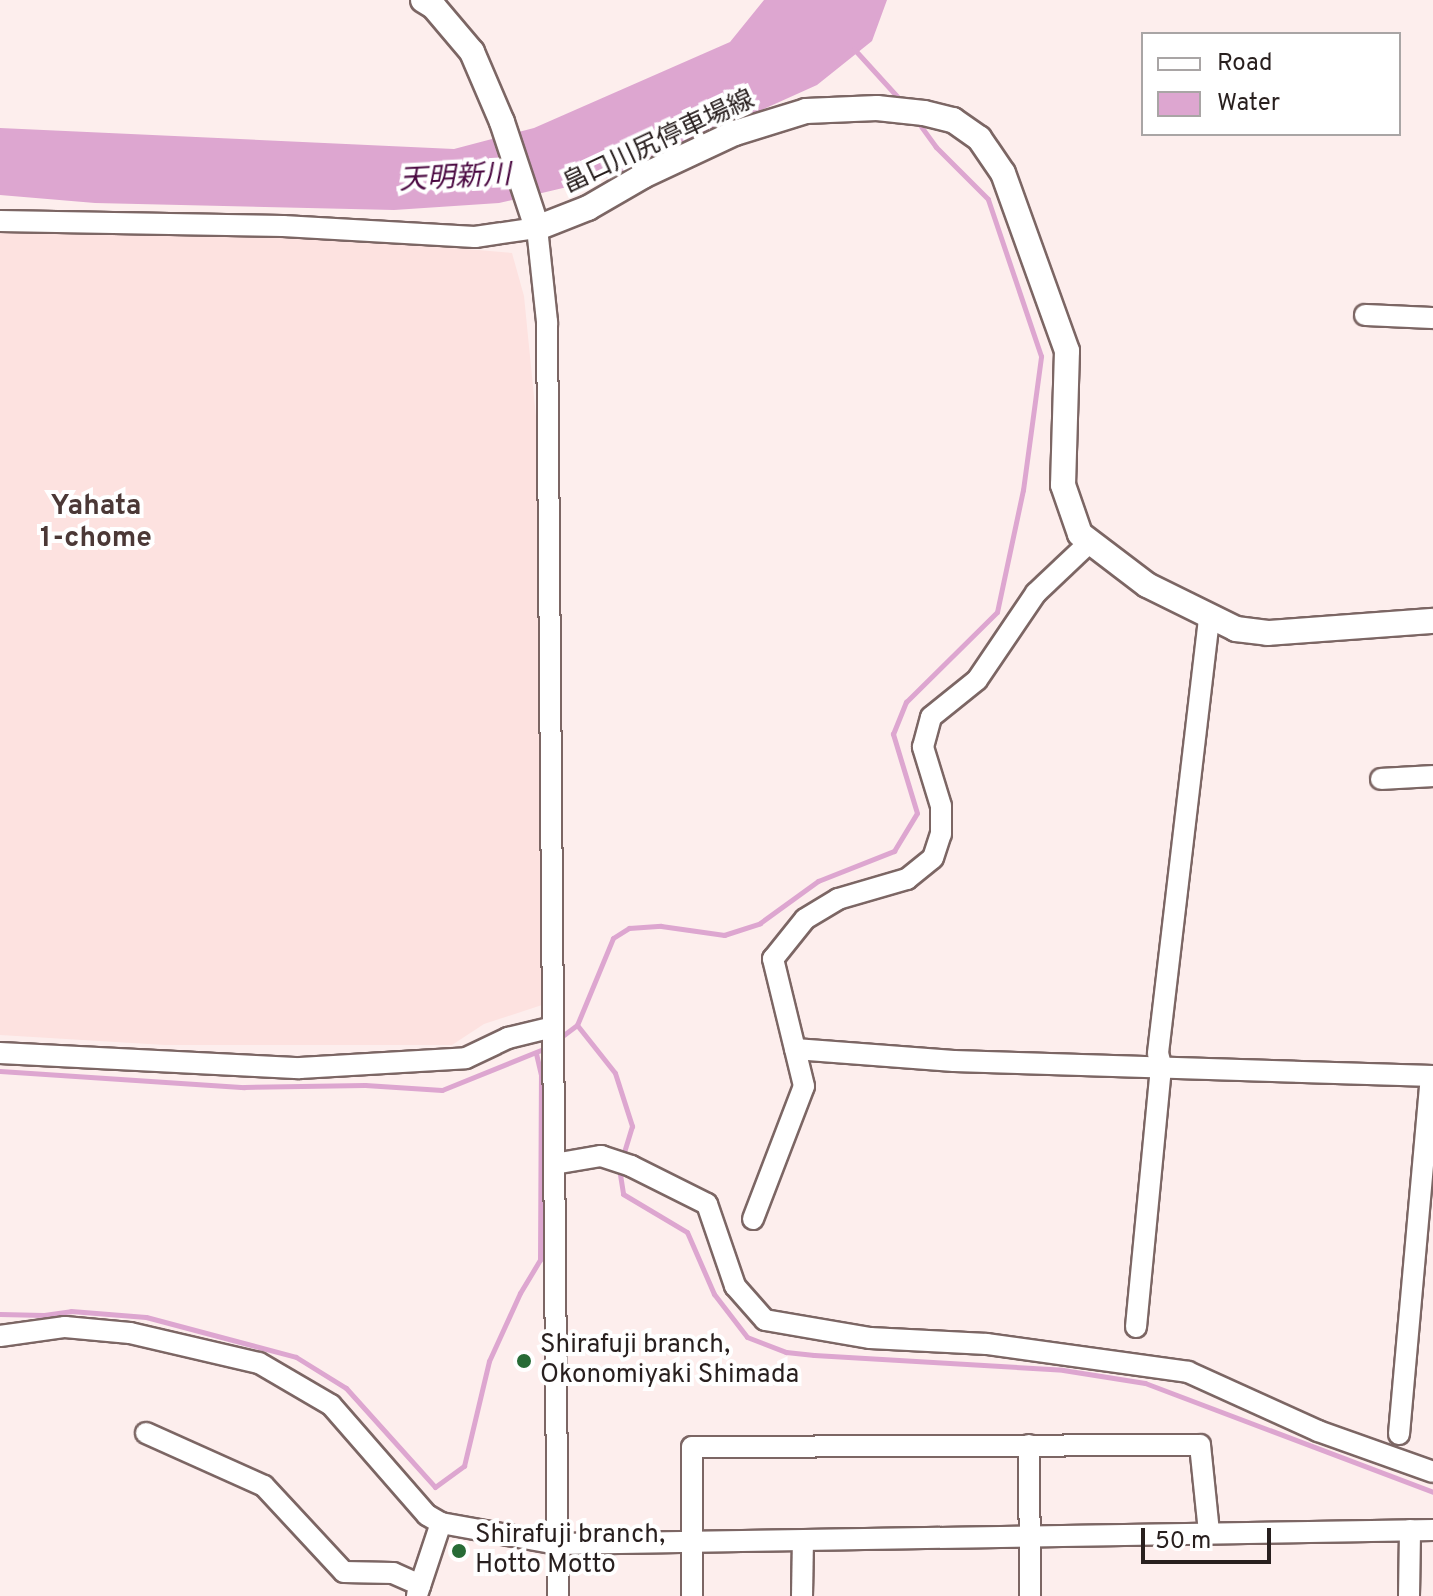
<!DOCTYPE html>
<meta charset="utf-8">
<style>
body{margin:0}
#map{position:relative;width:1433px;height:1596px;overflow:hidden;background:#fdeeed;font-family:Overpass,"Noto Sans JP",sans-serif}
div>[style]{position:absolute}
.built>*{inset:0;background:#fde2e0}
.water>*{inset:0;background:#dda6d0}
.stream>*{height:5px;margin:-2.5px;padding:0 2.5px;transform-origin:2.5px;border-radius:2.5px;background:#dda6d0}
.roads{filter:drop-shadow(2px 0 #7c6664) drop-shadow(-2px 0 #7c6664) drop-shadow(0 2px #7c6664) drop-shadow(0 -2px #7c6664)}
.minor>*{height:20px;margin:-10px;padding:0 10px;transform-origin:10px;border-radius:10px;background:#fff}
.major>*{height:24px;margin:-12px;padding:0 12px;transform-origin:12px;border-radius:12px;background:#fff}
.dots>*{width:22px;height:22px;translate:-50% -50%;box-sizing:border-box;border:4px solid #fff;border-radius:50%}
span{translate:-50% -50%;white-space:nowrap;text-align:center;line-height:1.15;-webkit-text-stroke:8px #fff;paint-order:stroke}
.street-label{font-size:26px;color:#281f1e}
.poi-label{font-size:26px;color:#281f1e}
.left{translate:0 -50%;text-align:left}
.water-label{font-size:28px;color:#4a0841;font-style:italic}
.neighbourhood-label{font-size:28px;color:#4b3836;font-weight:700}
.legend{position:absolute;left:1141px;top:32px;width:260px;height:104px;box-sizing:border-box;background:#fff;border:2px solid #a9a5a5;margin:0;padding:10px 14px;list-style:none;font-size:24px;color:#281f1e}
.legend li{display:flex;align-items:center;gap:16px;height:40px}
.legend b{width:40px;border:2px solid #a9a5a5}
.scale{position:absolute;left:1141px;top:1528px;width:130px;height:36px;box-sizing:border-box;border:4px solid #281f1e;border-top:0;padding-left:10px;font-size:24px;line-height:28px;white-space:nowrap;color:#281f1e;-webkit-text-stroke:6px #fff;paint-order:stroke}
</style>
<div id="map">
<div class="built">
<i style="clip-path:polygon(0 223px,270px 232px,512px 253px,524px 296px,543px 487px,548px 1003px,484px 1024px,452px 1045px,165px 1045px,0 1035px)"></i>
</div>
<div class="water">
<i style="clip-path:polygon(764px 0,887px 0,872px 41px,817px 85px,618px 175px,499px 203px,394px 210px,95px 203px,0 195px,0 128px,454px 149px,534px 128px,730px 42px)"></i>
</div>
<div class="stream">
<i style="left:854px;top:49px;width:74px;rotate:47.7deg"></i>
<i style="left:577px;top:1025px;width:61px;rotate:51.6deg"></i>
<i style="left:615px;top:1073px;width:56px;rotate:72.2deg"></i>
<i style="left:632px;top:1126px;width:34px;rotate:107deg"></i>
<i style="left:557px;top:1040px;width:25px;rotate:-37deg"></i>
<i style="left:577px;top:1025px;width:94px;rotate:-67.5deg"></i>
<i style="left:613px;top:938px;width:19px;rotate:-32deg"></i>
<i style="left:629px;top:928px;width:32px;rotate:-4deg"></i>
<i style="left:661px;top:926px;width:64px;rotate:8.1deg"></i>
<i style="left:724px;top:935px;width:38px;rotate:-18deg"></i>
<i style="left:760px;top:923px;width:72px;rotate:-35.9deg"></i>
<i style="left:818px;top:881px;width:82px;rotate:-21.5deg"></i>
<i style="left:894px;top:851px;width:44px;rotate:-58.8deg"></i>
<i style="left:917px;top:813px;width:83px;rotate:-106.9deg"></i>
<i style="left:893px;top:734px;width:35px;rotate:-68deg"></i>
<i style="left:906px;top:702px;width:128px;rotate:-44.7deg"></i>
<i style="left:997px;top:612px;width:125px;rotate:-78deg"></i>
<i style="left:1023px;top:490px;width:135px;rotate:-82.3deg"></i>
<i style="left:1041px;top:356px;width:166px;rotate:-108.7deg"></i>
<i style="left:988px;top:199px;width:74px;rotate:-135deg"></i>
<i style="left:936px;top:147px;width:32px;rotate:-126deg"></i>
<i style="left:0;top:1071px;width:245px;rotate:3.8deg"></i>
<i style="left:244px;top:1087px;width:121px;rotate:-0.9deg"></i>
<i style="left:365px;top:1085px;width:77px;rotate:3.7deg"></i>
<i style="left:442px;top:1090px;width:112px;rotate:-22deg"></i>
<i style="left:619px;top:1168px;width:26px;rotate:81deg"></i>
<i style="left:623px;top:1194px;width:74px;rotate:30.7deg"></i>
<i style="left:687px;top:1232px;width:68px;rotate:66.5deg"></i>
<i style="left:714px;top:1294px;width:54px;rotate:52.5deg"></i>
<i style="left:747px;top:1337px;width:42px;rotate:21deg"></i>
<i style="left:786px;top:1352px;width:28px;rotate:6deg"></i>
<i style="left:814px;top:1355px;width:249px;rotate:3.4deg"></i>
<i style="left:1063px;top:1370px;width:83px;rotate:9deg"></i>
<i style="left:1145px;top:1383px;width:308px;rotate:20.7deg"></i>
<i style="left:0;top:1314px;width:44px;rotate:1.3deg"></i>
<i style="left:44px;top:1315px;width:27px;rotate:-8deg"></i>
<i style="left:71px;top:1311px;width:75px;rotate:4.6deg"></i>
<i style="left:146px;top:1317px;width:155px;rotate:14.9deg"></i>
<i style="left:296px;top:1357px;width:59px;rotate:31.8deg"></i>
<i style="left:346px;top:1388px;width:133px;rotate:48deg"></i>
<i style="left:435px;top:1487px;width:36px;rotate:-36deg"></i>
<i style="left:464px;top:1466px;width:108px;rotate:-76.6deg"></i>
<i style="left:489px;top:1361px;width:75px;rotate:-65.5deg"></i>
<i style="left:520px;top:1293px;width:39px;rotate:-59deg"></i>
<i style="left:540px;top:1260px;width:185px;rotate:-89.7deg"></i>
<i style="left:541px;top:1075px;width:22px;rotate:-103deg"></i>
</div>
<div class="roads">
<div class="minor">
<i style="left:0;top:221px;width:283px;rotate:1deg"></i>
<i style="left:283px;top:226px;width:192px;rotate:3.3deg"></i>
<i style="left:475px;top:237px;width:63px;rotate:-8.3deg"></i>
<i style="left:537px;top:228px;width:95px;rotate:83.9deg"></i>
<i style="left:547px;top:322px;width:1274px;rotate:89.51deg"></i>
<i style="left:1365px;top:315px;width:68px;rotate:2.5deg"></i>
<i style="left:1381px;top:779px;width:52px;rotate:-3.3deg"></i>
<i style="left:795px;top:1049px;width:159px;rotate:4.3deg"></i>
<i style="left:954px;top:1061px;width:479px;rotate:1.8deg"></i>
<i style="left:0;top:1053px;width:300px;rotate:2.9deg"></i>
<i style="left:300px;top:1068px;width:166px;rotate:-3.4deg"></i>
<i style="left:466px;top:1058px;width:47px;rotate:-25.5deg"></i>
<i style="left:508px;top:1038px;width:46px;rotate:-13.7deg"></i>
<i style="left:554px;top:1164px;width:48px;rotate:-9.7deg"></i>
<i style="left:601px;top:1156px;width:32px;rotate:18deg"></i>
<i style="left:631px;top:1166px;width:85px;rotate:26.6deg"></i>
<i style="left:707px;top:1204px;width:87px;rotate:71.1deg"></i>
<i style="left:735px;top:1286px;width:45px;rotate:48.6deg"></i>
<i style="left:765px;top:1320px;width:107px;rotate:9.7deg"></i>
<i style="left:870px;top:1338px;width:117px;rotate:2.9deg"></i>
<i style="left:987px;top:1344px;width:203px;rotate:7.9deg"></i>
<i style="left:1188px;top:1372px;width:143px;rotate:24.4deg"></i>
<i style="left:1318px;top:1431px;width:122px;rotate:19.6deg"></i>
<i style="left:753px;top:1219px;width:142px;rotate:-69deg"></i>
<i style="left:804px;top:1086px;width:131px;rotate:-103.7deg"></i>
<i style="left:773px;top:959px;width:51px;rotate:-51.3deg"></i>
<i style="left:805px;top:919px;width:39px;rotate:-31deg"></i>
<i style="left:838px;top:899px;width:72px;rotate:-16.2deg"></i>
<i style="left:907px;top:879px;width:33px;rotate:-39deg"></i>
<i style="left:933px;top:858px;width:25px;rotate:-72deg"></i>
<i style="left:941px;top:834px;width:28px;rotate:-90deg"></i>
<i style="left:941px;top:806px;width:62px;rotate:-107deg"></i>
<i style="left:923px;top:747px;width:31px;rotate:-75deg"></i>
<i style="left:931px;top:717px;width:59px;rotate:-38.8deg"></i>
<i style="left:977px;top:680px;width:105px;rotate:-55.9deg"></i>
<i style="left:1036px;top:593px;width:74px;rotate:-43.4deg"></i>
<i style="left:1136px;top:1327px;width:263px;rotate:-84.5deg"></i>
<i style="left:1161px;top:1065px;width:12px;rotate:-104deg"></i>
<i style="left:1158px;top:1053px;width:440px;rotate:-83.3deg"></i>
<i style="left:0;top:1336px;width:66px;rotate:-7.9deg"></i>
<i style="left:65px;top:1327px;width:65px;rotate:5.3deg"></i>
<i style="left:130px;top:1333px;width:132px;rotate:13.1deg"></i>
<i style="left:259px;top:1363px;width:83px;rotate:30.3deg"></i>
<i style="left:331px;top:1405px;width:146px;rotate:48.9deg"></i>
<i style="left:427px;top:1515px;width:16px;rotate:30deg"></i>
<i style="left:441px;top:1523px;width:119px;rotate:10.2deg"></i>
<i style="left:558px;top:1544px;width:875px;rotate:-0.92deg"></i>
<i style="left:146px;top:1433px;width:129px;rotate:24.2deg"></i>
<i style="left:264px;top:1486px;width:117px;rotate:47.1deg"></i>
<i style="left:344px;top:1572px;width:49px;rotate:1.2deg"></i>
<i style="left:393px;top:1573px;width:30px;rotate:24deg"></i>
<i style="left:1399px;top:1434px;width:359px;rotate:-84.9deg"></i>
<i style="left:1029px;top:1445px;width:151px;rotate:89.6deg"></i>
<i style="left:417px;top:1595px;width:76px;rotate:-71.6deg"></i>
<i style="left:692px;top:1596px;width:149px;rotate:-90deg"></i>
<i style="left:692px;top:1447px;width:508px;rotate:-0.23deg"></i>
<i style="left:1200px;top:1445px;width:87px;rotate:84.1deg"></i>
<i style="left:802px;top:1596px;width:55px;rotate:-89deg"></i>
<i style="left:1409px;top:1596px;width:66px;rotate:-89.1deg"></i>
</div>
<div class="major">
<i style="left:423px;top:0;width:13px;rotate:32deg"></i>
<i style="left:434px;top:7px;width:59px;rotate:49.8deg"></i>
<i style="left:472px;top:52px;width:76px;rotate:66.8deg"></i>
<i style="left:502px;top:122px;width:112px;rotate:71.7deg"></i>
<i style="left:537px;top:228px;width:55px;rotate:-21.4deg"></i>
<i style="left:588px;top:208px;width:64px;rotate:-30.2deg"></i>
<i style="left:643px;top:176px;width:102px;rotate:-25.1deg"></i>
<i style="left:735px;top:133px;width:74px;rotate:-17.2deg"></i>
<i style="left:806px;top:111px;width:71px;rotate:-2.4deg"></i>
<i style="left:877px;top:108px;width:47px;rotate:6.1deg"></i>
<i style="left:924px;top:113px;width:30px;rotate:14deg"></i>
<i style="left:953px;top:120px;width:32px;rotate:35deg"></i>
<i style="left:979px;top:138px;width:42px;rotate:55.6deg"></i>
<i style="left:1003px;top:173px;width:189px;rotate:70.2deg"></i>
<i style="left:1067px;top:351px;width:134px;rotate:91.7deg"></i>
<i style="left:1063px;top:485px;width:52px;rotate:70.9deg"></i>
<i style="left:1080px;top:534px;width:84px;rotate:37.3deg"></i>
<i style="left:1147px;top:585px;width:99px;rotate:26.3deg"></i>
<i style="left:1236px;top:629px;width:32px;rotate:7deg"></i>
<i style="left:1268px;top:633px;width:165px;rotate:-4.2deg"></i>
</div>
</div>
<div class="dots">
<i style="left:524px;top:1361px;background:#276b36"></i>
<i style="left:459px;top:1551px;background:#276b36"></i>
</div>
<div class="street-label">
<span style="left:659px;top:143px;rotate:-25deg">畠口川尻停車場線</span>
</div>
<div class="poi-label">
<span class="left" style="left:540px;top:1361px">Shirafuji branch,<br>Okonomiyaki Shimada</span>
<span class="left" style="left:475px;top:1551px">Shirafuji branch,<br>Hotto Motto</span>
</div>
<div class="water-label">
<span style="left:455px;top:179px;rotate:-3deg">天明新川</span>
</div>
<div class="neighbourhood-label">
<span style="left:96px;top:523px">Yahata<br>1-chome</span>
</div>
<ul class="legend">
<li><b style="height:10px;background:#fff"></b>Road</li>
<li><b style="height:22px;background:#dda6d0"></b>Water</li>
</ul>
<div class="scale">50 m</div>
</div>
